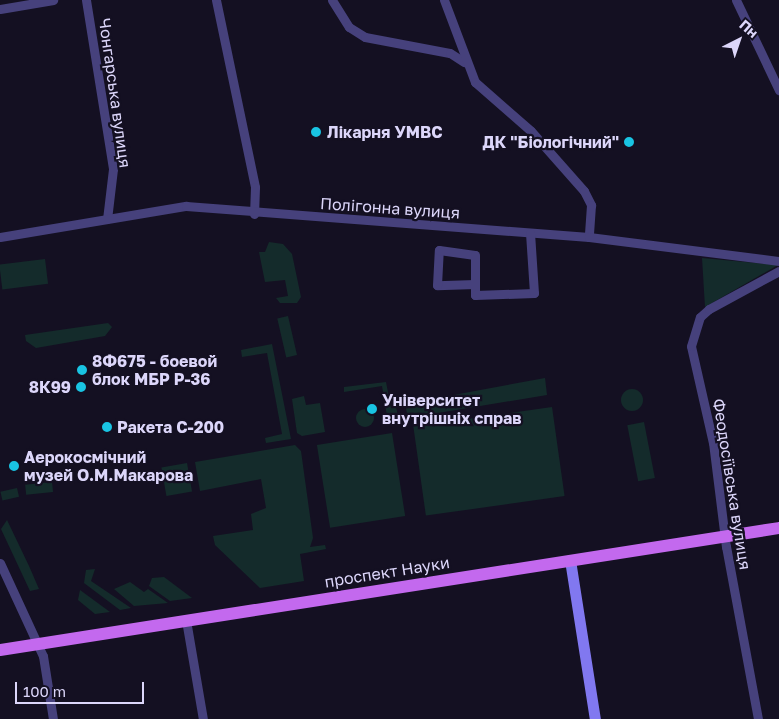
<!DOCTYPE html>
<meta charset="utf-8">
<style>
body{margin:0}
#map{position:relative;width:779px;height:719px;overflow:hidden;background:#141022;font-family:"Golos Text",sans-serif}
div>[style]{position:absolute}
.green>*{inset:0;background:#142b2b;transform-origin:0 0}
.round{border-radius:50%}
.minor>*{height:9px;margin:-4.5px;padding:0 4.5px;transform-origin:4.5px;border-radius:4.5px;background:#46417c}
.secondary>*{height:11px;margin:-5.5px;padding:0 5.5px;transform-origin:5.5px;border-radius:5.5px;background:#8178f0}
.primary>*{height:12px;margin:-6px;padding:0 6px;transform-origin:6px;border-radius:6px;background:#c369ee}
.dots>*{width:14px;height:14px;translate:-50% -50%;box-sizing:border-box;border:2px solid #141022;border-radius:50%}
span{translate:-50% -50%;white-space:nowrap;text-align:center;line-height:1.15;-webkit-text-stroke:4.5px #141022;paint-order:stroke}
.street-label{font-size:16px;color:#dcd6fa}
.poi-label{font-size:16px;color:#dcd6fa;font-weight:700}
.left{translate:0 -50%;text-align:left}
.right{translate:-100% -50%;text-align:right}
.north{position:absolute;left:714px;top:15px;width:50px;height:50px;-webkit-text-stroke:4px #141022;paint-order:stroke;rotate:41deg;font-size:14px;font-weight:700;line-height:20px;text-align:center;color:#dcd6fa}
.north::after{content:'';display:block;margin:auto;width:18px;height:22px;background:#dcd6fa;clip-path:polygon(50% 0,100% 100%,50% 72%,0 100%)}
.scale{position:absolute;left:15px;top:682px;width:129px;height:22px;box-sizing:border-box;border:2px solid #dcd6fa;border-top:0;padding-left:6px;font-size:15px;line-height:18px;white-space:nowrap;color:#dcd6fa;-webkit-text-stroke:4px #141022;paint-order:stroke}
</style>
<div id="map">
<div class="green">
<i style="clip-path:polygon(269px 242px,283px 244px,292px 254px,301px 297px,297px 303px,280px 303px,276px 298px,288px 296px,285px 280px,265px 282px,259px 252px,265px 252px)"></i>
<i style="clip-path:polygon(702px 258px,778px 265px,705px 307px)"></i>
<i style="left:45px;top:259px;width:25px;height:46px;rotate:83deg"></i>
<i style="left:288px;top:316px;width:40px;height:11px;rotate:77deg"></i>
<i style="clip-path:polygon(108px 323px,112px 327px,105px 336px,36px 348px,26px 341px,25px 335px)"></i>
<i style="clip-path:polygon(272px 344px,291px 439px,266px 443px,265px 438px,282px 434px,267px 353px,242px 357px,241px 350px)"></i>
<i style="clip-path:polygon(545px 378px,547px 395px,408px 418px,405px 404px)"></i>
<i style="clip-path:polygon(386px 382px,391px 408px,396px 407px,399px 420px,388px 422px,382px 386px,344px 392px,344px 387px)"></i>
<i class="round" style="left:621px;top:389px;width:22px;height:22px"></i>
<i style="clip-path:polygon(304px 396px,306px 405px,320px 403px,325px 432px,302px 436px,297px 433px,292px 399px)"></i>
<i style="left:552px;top:407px;width:90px;height:140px;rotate:82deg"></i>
<i class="round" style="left:356px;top:409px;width:18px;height:18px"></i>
<i style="left:644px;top:422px;width:57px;height:17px;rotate:79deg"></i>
<i style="left:392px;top:433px;width:84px;height:76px;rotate:81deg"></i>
<i style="clip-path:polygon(295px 445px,301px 451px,313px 538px,310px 547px,325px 545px,326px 549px,300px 554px,304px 581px,260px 588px,215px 545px,213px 536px,253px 530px,251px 514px,266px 508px,261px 479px,200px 491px,195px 462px)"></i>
<i style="left:187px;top:463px;width:29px;height:26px;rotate:80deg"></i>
<i style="left:52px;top:482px;width:10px;height:27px;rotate:84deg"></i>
<i style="left:17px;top:488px;width:9px;height:17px;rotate:77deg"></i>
<i style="clip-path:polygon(7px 520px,29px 566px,39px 589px,30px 591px,1px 529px)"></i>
<i style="clip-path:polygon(95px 569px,91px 581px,131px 608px,120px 610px,84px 583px,86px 570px)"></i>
<i style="clip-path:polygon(164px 577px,192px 598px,170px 601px,149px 586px,152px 578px)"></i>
<i style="clip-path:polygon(130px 582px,144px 592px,148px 589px,168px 603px,134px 606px,114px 589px)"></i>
<i style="clip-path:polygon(80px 590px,110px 612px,95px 614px,78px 600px)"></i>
</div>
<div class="minor">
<i style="left:86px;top:0;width:171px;rotate:80.9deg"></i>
<i style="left:113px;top:169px;width:50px;rotate:96.8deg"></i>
<i style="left:216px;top:0;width:191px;rotate:78.2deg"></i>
<i style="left:255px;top:187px;width:27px;rotate:92deg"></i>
<i style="left:332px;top:0;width:32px;rotate:58deg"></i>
<i style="left:349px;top:27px;width:19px;rotate:32deg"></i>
<i style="left:365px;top:37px;width:86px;rotate:10.7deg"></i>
<i style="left:450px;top:53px;width:17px;rotate:33deg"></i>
<i style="left:444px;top:0;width:88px;rotate:69.3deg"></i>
<i style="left:475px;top:82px;width:74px;rotate:41.2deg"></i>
<i style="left:531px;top:131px;width:80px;rotate:48.5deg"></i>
<i style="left:584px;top:191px;width:16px;rotate:63deg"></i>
<i style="left:591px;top:205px;width:32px;rotate:94deg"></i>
<i style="left:736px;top:0;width:100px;rotate:64.5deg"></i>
<i style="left:0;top:9px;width:54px;rotate:-9.6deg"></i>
<i style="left:0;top:237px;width:189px;rotate:-9.5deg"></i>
<i style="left:186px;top:206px;width:404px;rotate:4.4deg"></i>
<i style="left:589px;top:237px;width:192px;rotate:7.2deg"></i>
<i style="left:475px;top:284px;width:38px;rotate:178deg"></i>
<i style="left:437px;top:285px;width:35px;rotate:-87deg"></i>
<i style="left:439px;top:250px;width:36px;rotate:8deg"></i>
<i style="left:475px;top:255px;width:40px;rotate:90deg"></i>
<i style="left:475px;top:295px;width:59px;rotate:-1.9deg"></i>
<i style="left:534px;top:293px;width:60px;rotate:-93.8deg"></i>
<i style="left:0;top:563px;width:102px;rotate:65.2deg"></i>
<i style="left:43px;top:656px;width:64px;rotate:81deg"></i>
<i style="left:186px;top:620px;width:100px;rotate:80.3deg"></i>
<i style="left:758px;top:719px;width:175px;rotate:-100.5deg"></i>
<i style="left:726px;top:547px;width:105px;rotate:-97.1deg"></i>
<i style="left:713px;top:443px;width:99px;rotate:-102.8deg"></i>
<i style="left:691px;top:346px;width:30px;rotate:-73deg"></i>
<i style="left:700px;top:317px;width:12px;rotate:-42deg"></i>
<i style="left:709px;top:309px;width:80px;rotate:-28.5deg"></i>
</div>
<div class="secondary">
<i style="left:570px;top:560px;width:161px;rotate:81.1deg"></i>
</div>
<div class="primary">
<i style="left:0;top:650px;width:788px;rotate:-8.9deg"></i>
</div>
<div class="dots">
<i style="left:316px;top:132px;background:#19c4e3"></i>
<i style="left:629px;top:142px;background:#19c4e3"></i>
<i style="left:82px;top:370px;background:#19c4e3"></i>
<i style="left:81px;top:387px;background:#19c4e3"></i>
<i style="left:372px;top:409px;background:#19c4e3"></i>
<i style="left:107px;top:427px;background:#19c4e3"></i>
<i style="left:14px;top:466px;background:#19c4e3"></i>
</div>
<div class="street-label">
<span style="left:115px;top:93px;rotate:82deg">Чонгарська вулиця</span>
<span style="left:390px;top:208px;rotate:4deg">Полігонна вулиця</span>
<span style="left:732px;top:484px;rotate:81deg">Феодосіївська вулиця</span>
<span style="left:387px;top:572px;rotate:-9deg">проспект Науки</span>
</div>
<div class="poi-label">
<span class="left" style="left:327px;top:132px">Лікарня УМВС</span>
<span class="right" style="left:619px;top:142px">ДК "Біологічний"</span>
<span class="left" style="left:92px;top:370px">8Ф675 - боевой<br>блок МБР Р-36</span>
<span class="right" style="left:71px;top:387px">8К99</span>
<span class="left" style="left:382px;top:409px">Університет<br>внутрішніх справ</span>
<span class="left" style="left:117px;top:427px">Ракета С-200</span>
<span class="left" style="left:24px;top:466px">Аерокосмічний<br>музей О.М.Макарова</span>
</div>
<div class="north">Пн</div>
<div class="scale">100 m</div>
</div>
